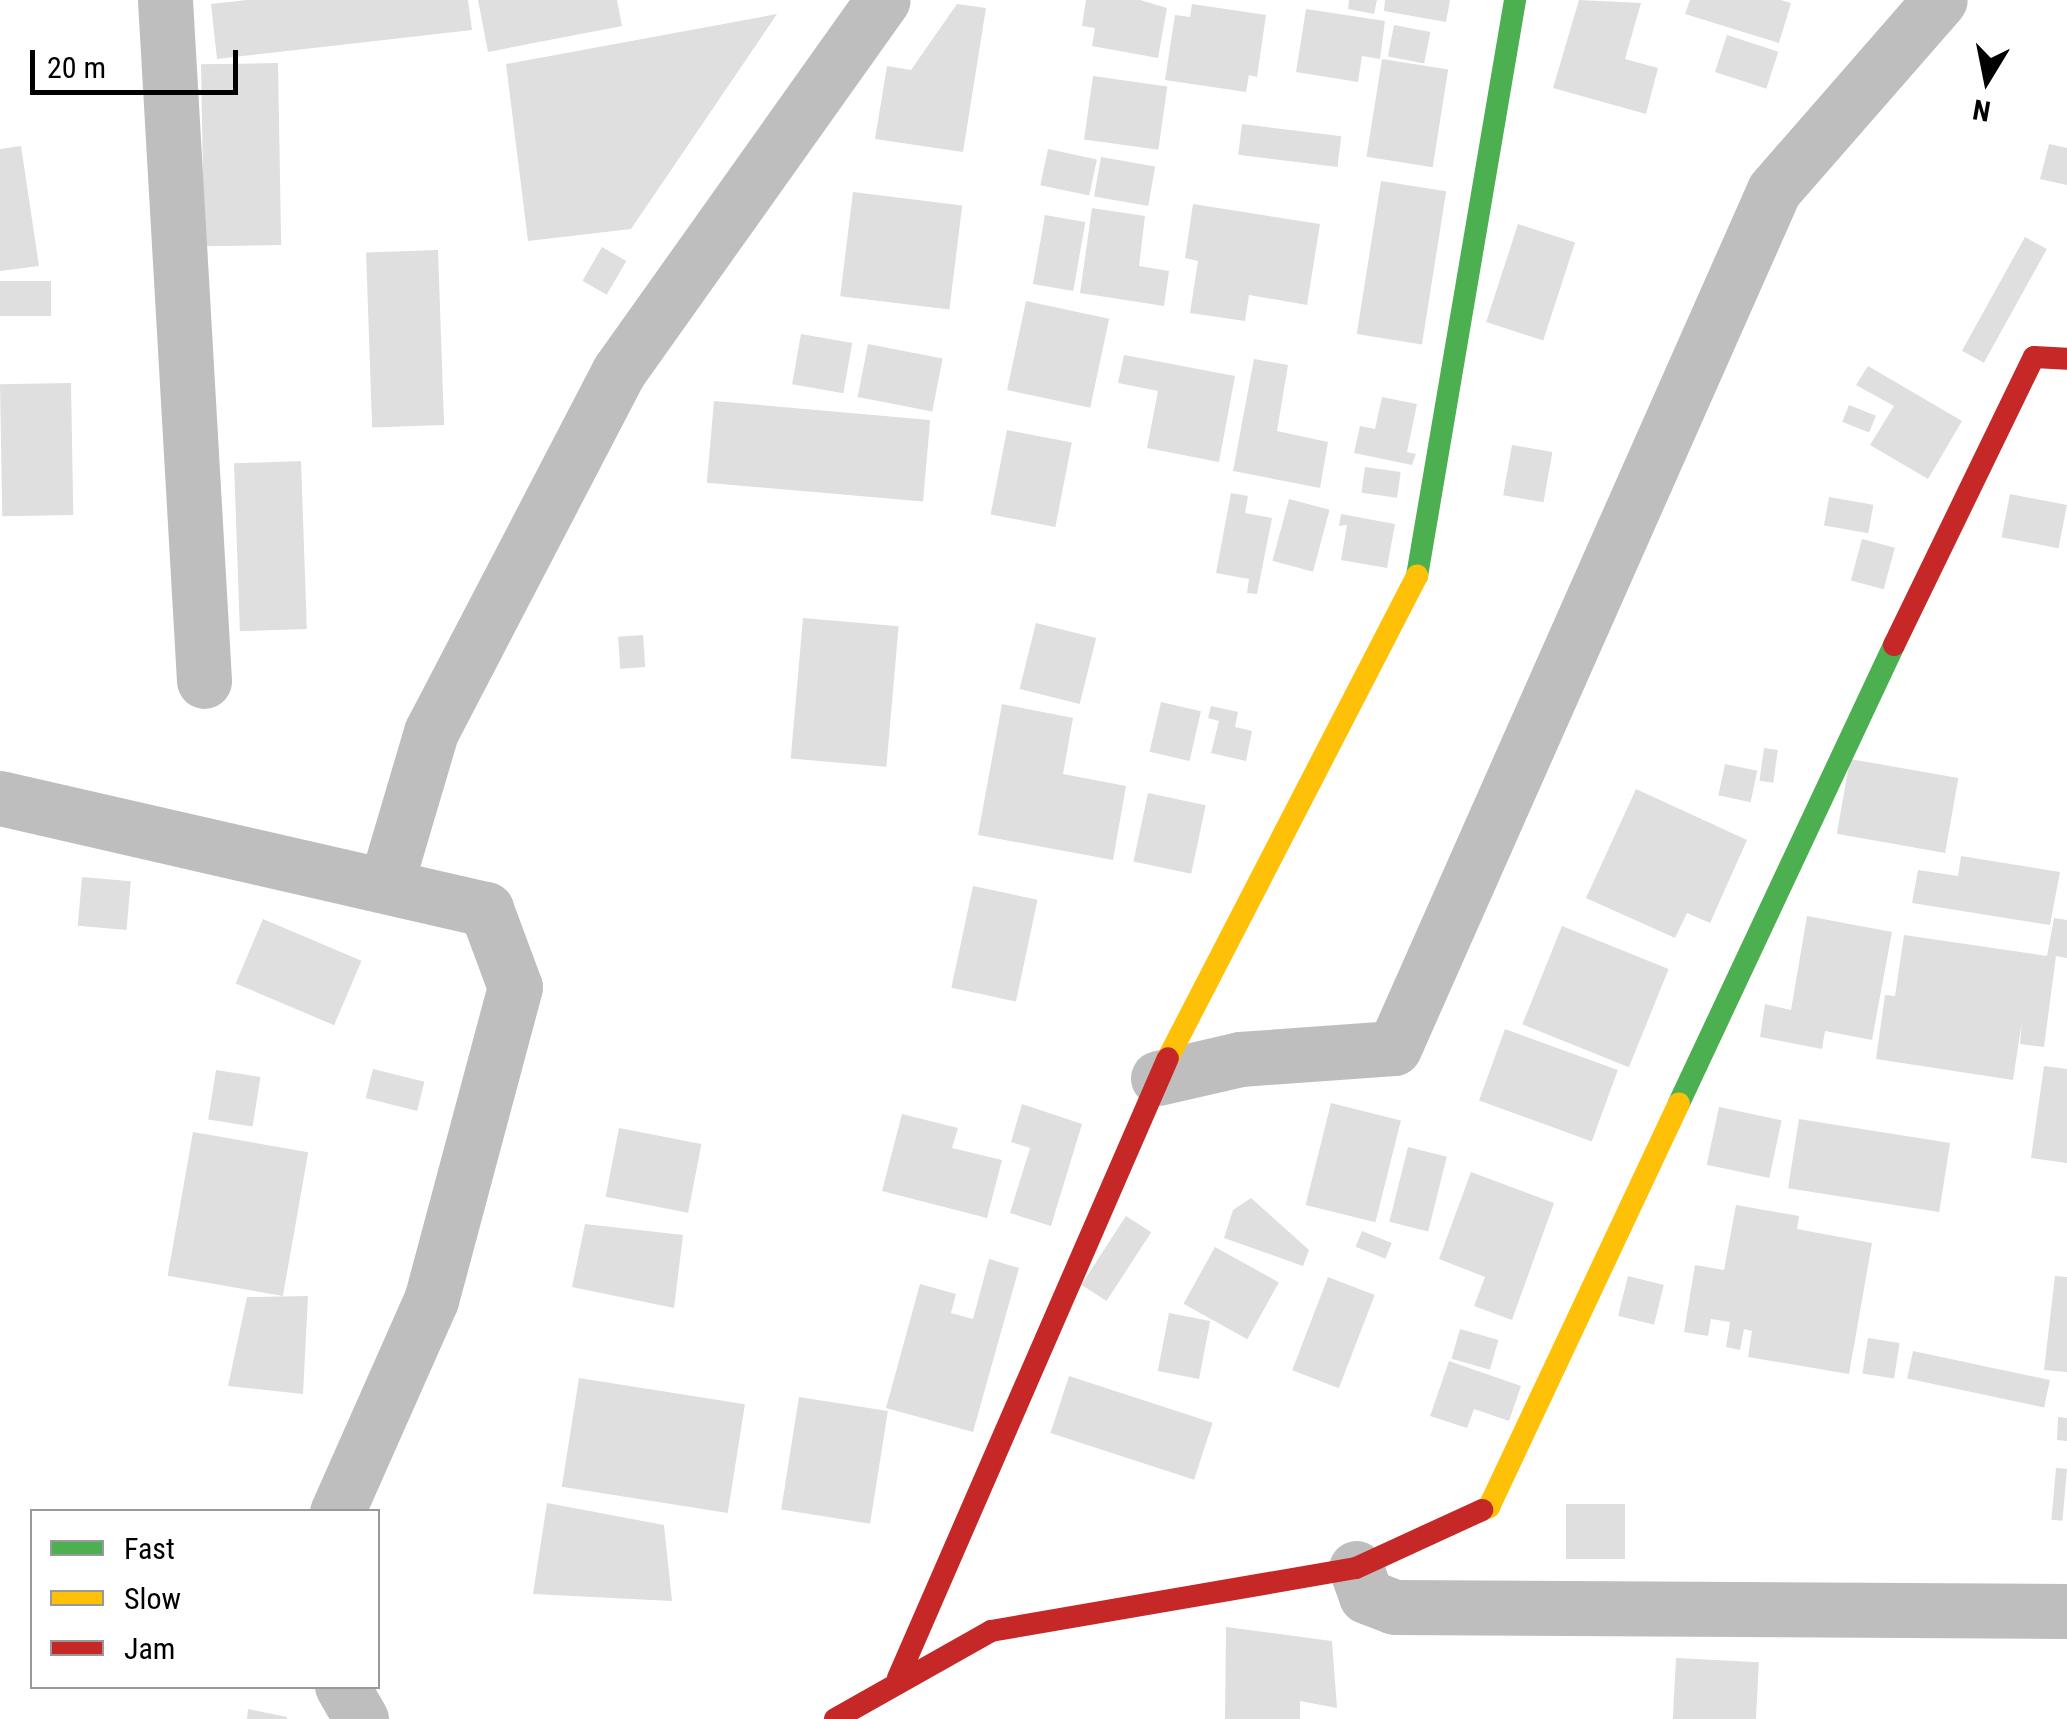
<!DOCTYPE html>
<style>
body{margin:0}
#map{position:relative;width:2067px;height:1719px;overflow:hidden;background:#fff;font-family:"Roboto Condensed",sans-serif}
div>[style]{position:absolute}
.building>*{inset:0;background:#dfdfdf;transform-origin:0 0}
.street>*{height:55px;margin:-27.5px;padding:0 27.5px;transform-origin:27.5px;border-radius:27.5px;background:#bebebe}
.fast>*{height:22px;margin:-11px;padding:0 11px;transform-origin:11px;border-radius:11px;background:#4caf50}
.slow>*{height:22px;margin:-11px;padding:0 11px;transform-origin:11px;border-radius:11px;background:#ffc107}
.jam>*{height:22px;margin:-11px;padding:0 11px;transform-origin:11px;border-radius:11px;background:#c62828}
span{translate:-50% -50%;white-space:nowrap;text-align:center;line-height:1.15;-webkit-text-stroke:10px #fff;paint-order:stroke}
.legend{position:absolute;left:30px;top:1509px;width:350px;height:180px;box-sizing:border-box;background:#fff;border:2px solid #999;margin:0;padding:12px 18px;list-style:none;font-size:30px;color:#000}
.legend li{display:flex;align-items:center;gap:20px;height:50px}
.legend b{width:50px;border:2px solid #999}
.north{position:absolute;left:1937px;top:30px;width:100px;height:100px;-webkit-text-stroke:8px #fff;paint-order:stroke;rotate:190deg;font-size:28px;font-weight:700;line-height:40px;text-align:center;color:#000}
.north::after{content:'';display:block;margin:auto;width:35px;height:45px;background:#000;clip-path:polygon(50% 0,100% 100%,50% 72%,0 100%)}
.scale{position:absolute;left:30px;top:50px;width:208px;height:45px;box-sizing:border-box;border:5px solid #000;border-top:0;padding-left:12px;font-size:30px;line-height:35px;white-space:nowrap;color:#000;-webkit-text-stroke:8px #fff;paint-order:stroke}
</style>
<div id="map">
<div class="building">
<i style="clip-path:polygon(247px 0,468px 0,472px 30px,217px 59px,211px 4px)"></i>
<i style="clip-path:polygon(478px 0,617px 0,622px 26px,488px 52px)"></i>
<i style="clip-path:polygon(1086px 0,1140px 0,1167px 8px,1158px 58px,1092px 46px,1095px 28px,1082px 26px)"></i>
<i style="clip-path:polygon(1349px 0,1377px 0,1374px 14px,1348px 9px)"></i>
<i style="clip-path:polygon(1385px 0,1450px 0,1446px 22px,1384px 11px)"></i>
<i style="clip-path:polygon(1579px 0,1641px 3px,1625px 59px,1658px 68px,1646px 114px,1553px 88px)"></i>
<i style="clip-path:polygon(1690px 0,1781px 0,1791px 3px,1779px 43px,1685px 14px)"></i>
<i style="clip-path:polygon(957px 4px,986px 8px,963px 152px,875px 139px,887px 66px,911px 70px)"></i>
<i style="clip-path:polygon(1192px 4px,1266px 15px,1257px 77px,1249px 75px,1246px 92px,1165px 80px,1175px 15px,1190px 17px)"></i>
<i style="clip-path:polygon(1306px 9px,1385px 21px,1380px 59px,1362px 56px,1358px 82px,1296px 72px)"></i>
<i style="clip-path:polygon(777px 14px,631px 229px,528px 241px,506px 64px)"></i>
<i style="left:1394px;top:25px;width:37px;height:32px;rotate:11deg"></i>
<i style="left:1727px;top:35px;width:54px;height:39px;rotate:18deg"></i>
<i style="left:1382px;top:59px;width:67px;height:99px;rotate:9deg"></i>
<i style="left:278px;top:63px;width:182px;height:77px;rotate:89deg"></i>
<i style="left:1093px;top:76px;width:75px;height:64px;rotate:8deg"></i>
<i style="left:1242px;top:124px;width:100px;height:31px;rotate:7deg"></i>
<i style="clip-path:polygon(2049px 144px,2067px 148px,2067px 185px,2040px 179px)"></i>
<i style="clip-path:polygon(21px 146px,39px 266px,0 271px,0 149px)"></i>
<i style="left:1048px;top:149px;width:50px;height:37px;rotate:12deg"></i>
<i style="left:1101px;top:157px;width:55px;height:40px;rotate:10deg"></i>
<i style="left:1381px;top:181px;width:66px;height:155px;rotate:9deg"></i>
<i style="left:853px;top:192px;width:110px;height:105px;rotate:7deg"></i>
<i style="clip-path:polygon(1193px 204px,1320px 224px,1307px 305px,1249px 295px,1245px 321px,1190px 313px,1198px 261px,1185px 258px)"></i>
<i style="clip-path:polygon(1092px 208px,1145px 216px,1139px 266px,1169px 271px,1164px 306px,1080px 293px)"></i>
<i style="left:1045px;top:215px;width:41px;height:70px;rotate:10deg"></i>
<i style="left:1518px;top:224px;width:60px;height:103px;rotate:18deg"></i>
<i style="left:2025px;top:237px;width:25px;height:130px;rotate:29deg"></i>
<i style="left:602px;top:247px;width:28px;height:39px;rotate:30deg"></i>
<i style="left:438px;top:250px;width:175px;height:72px;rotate:88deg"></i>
<i style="left:0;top:281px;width:51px;height:35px"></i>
<i style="left:1026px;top:301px;width:85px;height:91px;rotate:12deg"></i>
<i style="left:801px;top:334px;width:52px;height:51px;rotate:10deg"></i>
<i style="left:868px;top:344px;width:76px;height:54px;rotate:11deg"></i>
<i style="clip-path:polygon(1124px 355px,1235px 376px,1219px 462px,1147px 448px,1158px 391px,1118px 383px)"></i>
<i style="clip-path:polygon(1254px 359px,1288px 365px,1277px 431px,1328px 442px,1320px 488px,1233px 471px)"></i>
<i style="clip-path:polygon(1868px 366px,1962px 421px,1928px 479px,1870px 445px,1894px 406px,1856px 385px)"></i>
<i style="left:71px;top:383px;width:132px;height:71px;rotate:89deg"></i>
<i style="clip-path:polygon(1382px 397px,1417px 404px,1407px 452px,1416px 454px,1412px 465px,1354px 453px,1360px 426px,1375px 429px)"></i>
<i style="left:714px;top:401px;width:217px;height:82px;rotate:5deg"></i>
<i style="left:1849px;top:405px;width:29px;height:18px;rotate:22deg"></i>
<i style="left:1007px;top:430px;width:66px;height:86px;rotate:11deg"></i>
<i style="left:1512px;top:445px;width:41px;height:51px;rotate:10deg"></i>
<i style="left:301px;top:461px;width:168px;height:67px;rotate:88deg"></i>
<i style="left:1365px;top:467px;width:36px;height:26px;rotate:8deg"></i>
<i style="clip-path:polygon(1231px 493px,1248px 496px,1245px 513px,1272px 518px,1257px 594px,1247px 593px,1249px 579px,1216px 573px)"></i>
<i style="left:2010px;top:494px;width:58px;height:44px;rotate:11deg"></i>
<i style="left:1829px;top:497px;width:45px;height:29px;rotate:10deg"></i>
<i style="left:1289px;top:499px;width:42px;height:64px;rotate:15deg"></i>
<i style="clip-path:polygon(1341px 514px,1395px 524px,1387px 568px,1341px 560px,1347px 525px,1339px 526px)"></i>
<i style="left:1862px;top:539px;width:34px;height:43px;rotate:15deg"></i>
<i style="left:803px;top:618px;width:96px;height:141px;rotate:5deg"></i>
<i style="left:1036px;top:623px;width:62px;height:68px;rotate:14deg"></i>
<i style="left:643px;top:635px;width:32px;height:25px;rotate:86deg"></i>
<i style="left:1161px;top:702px;width:41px;height:51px;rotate:13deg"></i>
<i style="clip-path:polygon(1002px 704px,1073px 718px,1063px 774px,1126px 786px,1113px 860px,978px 835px)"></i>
<i style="clip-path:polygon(1211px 706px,1238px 712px,1235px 727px,1252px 731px,1246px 761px,1211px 753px,1219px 721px,1208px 718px)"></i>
<i style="left:1764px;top:748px;width:14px;height:33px;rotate:8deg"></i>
<i style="left:1850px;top:759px;width:110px;height:76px;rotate:10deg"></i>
<i style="left:1725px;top:764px;width:33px;height:32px;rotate:12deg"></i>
<i style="clip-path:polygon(1636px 789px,1747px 840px,1710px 923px,1687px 913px,1675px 938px,1586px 898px)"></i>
<i style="left:1148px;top:793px;width:59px;height:70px;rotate:12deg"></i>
<i style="clip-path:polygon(1961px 856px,2060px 872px,2050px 925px,1912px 903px,1918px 870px,1958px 876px)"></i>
<i style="left:82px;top:877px;width:49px;height:49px;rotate:5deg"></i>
<i style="left:973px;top:886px;width:66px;height:104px;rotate:12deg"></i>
<i style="clip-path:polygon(1807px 916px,1892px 932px,1872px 1040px,1825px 1031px,1822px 1049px,1760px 1037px,1765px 1004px,1791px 1010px)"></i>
<i style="clip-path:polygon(2054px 918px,2067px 920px,2067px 958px,2056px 956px,2044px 1047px,2020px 1044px,2022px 1021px,2013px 1080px,1876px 1059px,1885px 995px,1895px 996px,1904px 935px,2047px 956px)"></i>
<i style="left:263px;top:919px;width:107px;height:70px;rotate:23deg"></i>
<i style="left:1562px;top:926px;width:115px;height:106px;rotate:22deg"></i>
<i style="left:1505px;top:1029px;width:120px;height:76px;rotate:20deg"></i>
<i style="clip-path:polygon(2044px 1066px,2067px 1069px,2067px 1163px,2031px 1158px)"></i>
<i style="left:373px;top:1069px;width:53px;height:30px;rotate:14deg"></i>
<i style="left:216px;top:1070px;width:45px;height:50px;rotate:9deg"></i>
<i style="left:1331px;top:1103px;width:72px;height:105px;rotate:14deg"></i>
<i style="clip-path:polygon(1022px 1104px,1082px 1124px,1051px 1226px,1010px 1213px,1030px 1148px,1011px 1142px)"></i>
<i style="left:1719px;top:1107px;width:64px;height:59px;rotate:12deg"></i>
<i style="clip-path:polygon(902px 1114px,958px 1128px,952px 1148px,1002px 1160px,987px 1218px,882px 1191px)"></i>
<i style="left:1799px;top:1119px;width:153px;height:70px;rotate:9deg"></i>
<i style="left:619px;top:1128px;width:84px;height:70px;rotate:11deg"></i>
<i style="left:193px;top:1132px;width:117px;height:146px;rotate:10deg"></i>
<i style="left:1408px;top:1147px;width:40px;height:77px;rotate:14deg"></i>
<i style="clip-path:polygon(1471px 1172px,1554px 1203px,1512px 1320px,1474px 1306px,1485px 1277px,1439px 1259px)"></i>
<i style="clip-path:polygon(1251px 1198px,1309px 1250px,1303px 1266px,1224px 1238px,1233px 1210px)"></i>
<i style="clip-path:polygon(1736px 1205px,1799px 1216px,1797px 1229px,1872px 1243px,1849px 1374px,1748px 1357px,1752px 1331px,1744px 1329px,1740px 1350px,1726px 1347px,1730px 1322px,1711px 1319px,1708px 1336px,1684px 1332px,1695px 1265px,1724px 1270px)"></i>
<i style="left:1126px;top:1216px;width:30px;height:82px;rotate:33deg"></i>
<i style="clip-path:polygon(585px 1224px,683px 1235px,674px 1308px,572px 1287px)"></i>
<i style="left:1362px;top:1231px;width:32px;height:17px;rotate:22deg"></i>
<i style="left:1215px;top:1247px;width:73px;height:65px;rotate:29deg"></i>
<i style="clip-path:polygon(989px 1259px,1019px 1268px,973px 1432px,886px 1408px,920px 1284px,956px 1294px,951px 1313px,973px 1319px)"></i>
<i style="left:1628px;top:1276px;width:37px;height:41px;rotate:14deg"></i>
<i style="clip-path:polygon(2055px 1276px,2067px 1277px,2067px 1372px,2044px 1370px)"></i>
<i style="left:1328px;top:1277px;width:50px;height:100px;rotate:21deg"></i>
<i style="clip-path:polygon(308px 1296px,303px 1394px,228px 1386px,247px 1297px)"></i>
<i style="left:1169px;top:1313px;width:42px;height:59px;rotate:11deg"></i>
<i style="left:1460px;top:1329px;width:40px;height:31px;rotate:16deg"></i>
<i style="left:1868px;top:1338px;width:32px;height:36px;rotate:9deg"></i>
<i style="left:1913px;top:1351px;width:140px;height:28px;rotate:12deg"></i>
<i style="clip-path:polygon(1449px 1361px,1521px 1386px,1509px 1421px,1474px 1409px,1467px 1428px,1430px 1416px)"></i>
<i style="left:1069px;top:1376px;width:151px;height:60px;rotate:18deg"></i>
<i style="left:579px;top:1378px;width:168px;height:110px;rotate:9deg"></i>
<i style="left:799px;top:1397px;width:90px;height:114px;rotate:9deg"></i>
<i style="clip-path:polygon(2058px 1417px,2067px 1418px,2067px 1441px,2057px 1440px)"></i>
<i style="left:2056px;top:1468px;width:11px;height:52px;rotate:5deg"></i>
<i style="clip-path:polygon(547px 1503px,664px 1525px,672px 1601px,533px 1594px)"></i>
<i style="left:1625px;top:1504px;width:55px;height:59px;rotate:90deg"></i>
<i style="clip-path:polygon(1226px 1627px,1332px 1641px,1337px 1708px,1300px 1701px,1300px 1719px,1225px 1719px)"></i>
<i style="left:1676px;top:1658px;width:83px;height:61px;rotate:3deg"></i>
<i style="clip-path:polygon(248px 1709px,287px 1717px,287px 1719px,247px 1719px)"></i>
</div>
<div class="street">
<i style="left:165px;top:0;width:682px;rotate:86.72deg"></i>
<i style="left:0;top:798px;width:499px;rotate:12.9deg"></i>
<i style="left:486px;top:909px;width:83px;rotate:69.6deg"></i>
<i style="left:515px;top:987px;width:324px;rotate:105deg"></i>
<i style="left:431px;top:1300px;width:232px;rotate:113.9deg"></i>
<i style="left:386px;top:884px;width:159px;rotate:-73.5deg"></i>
<i style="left:431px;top:732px;width:407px;rotate:-62.5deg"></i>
<i style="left:619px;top:371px;width:455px;rotate:-54.6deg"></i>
<i style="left:1158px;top:1078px;width:84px;rotate:-13deg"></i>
<i style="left:1240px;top:1059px;width:154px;rotate:-4.1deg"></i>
<i style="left:1394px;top:1048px;width:938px;rotate:-66.11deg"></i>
<i style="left:1774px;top:190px;width:252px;rotate:-48.9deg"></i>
<i style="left:1356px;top:1568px;width:30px;rotate:70deg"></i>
<i style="left:1366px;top:1596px;width:30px;rotate:21deg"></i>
<i style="left:1394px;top:1607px;width:673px;rotate:0.34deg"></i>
<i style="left:342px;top:1686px;width:38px;rotate:60deg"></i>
</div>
<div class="fast">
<i style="left:1417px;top:576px;width:584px;rotate:-80.34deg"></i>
<i style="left:1679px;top:1103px;width:506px;rotate:-64.85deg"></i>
</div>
<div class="slow">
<i style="left:1168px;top:1058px;width:543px;rotate:-62.68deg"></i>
<i style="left:1482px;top:1510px;width:8px;rotate:-23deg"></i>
<i style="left:1489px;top:1507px;width:446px;rotate:-64.8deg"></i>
</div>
<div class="jam">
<i style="left:1894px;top:645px;width:320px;rotate:-64.1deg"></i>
<i style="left:2034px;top:357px;width:33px;rotate:3deg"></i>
<i style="left:898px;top:1678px;width:676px;rotate:-66.47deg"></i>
<i style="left:835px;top:1719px;width:179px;rotate:-29.4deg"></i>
<i style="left:991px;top:1631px;width:370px;rotate:-9.8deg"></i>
<i style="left:1356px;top:1568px;width:139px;rotate:-24.7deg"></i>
</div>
<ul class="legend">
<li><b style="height:12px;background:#4caf50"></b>Fast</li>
<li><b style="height:12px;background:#ffc107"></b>Slow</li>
<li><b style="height:12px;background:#c62828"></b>Jam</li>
</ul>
<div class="north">N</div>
<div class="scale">20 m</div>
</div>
